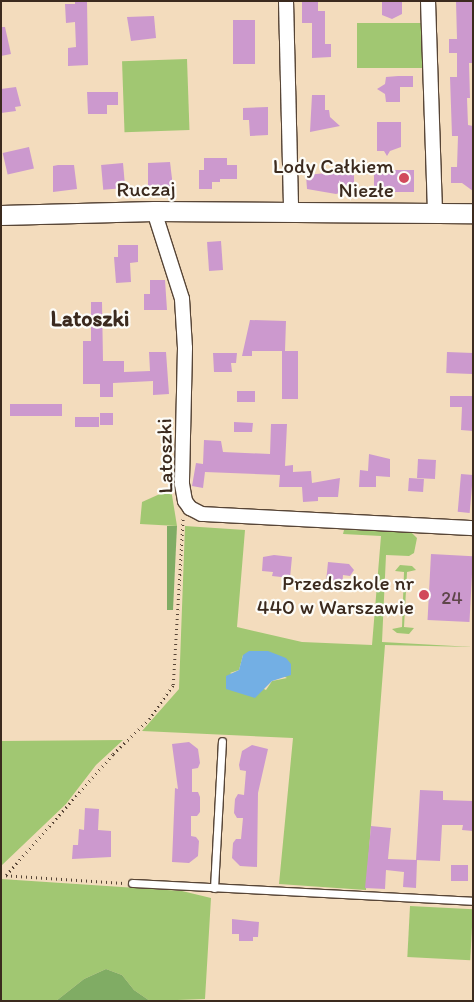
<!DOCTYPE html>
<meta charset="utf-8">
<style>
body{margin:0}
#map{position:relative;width:474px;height:1002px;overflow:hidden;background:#f3dcbd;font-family:Itim,sans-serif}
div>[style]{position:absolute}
.green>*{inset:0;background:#a1c772;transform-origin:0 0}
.forest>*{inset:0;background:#80ac64}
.water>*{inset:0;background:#73afe4}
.building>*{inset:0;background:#cc99ce;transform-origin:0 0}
.path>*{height:2.5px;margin-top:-1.25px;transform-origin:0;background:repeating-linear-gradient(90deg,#574536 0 1px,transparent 0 5px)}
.roads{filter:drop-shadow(1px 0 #574536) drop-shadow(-1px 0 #574536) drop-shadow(0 1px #574536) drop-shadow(0 -1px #574536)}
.lane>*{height:7px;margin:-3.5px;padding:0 3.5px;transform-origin:3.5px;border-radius:3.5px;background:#fff}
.street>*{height:14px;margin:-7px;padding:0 7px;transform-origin:7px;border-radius:7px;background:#fff}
.secondary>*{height:19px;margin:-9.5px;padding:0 9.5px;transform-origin:9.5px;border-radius:9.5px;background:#fff}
.dots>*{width:14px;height:14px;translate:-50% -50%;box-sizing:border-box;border:2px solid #fdfcf7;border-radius:50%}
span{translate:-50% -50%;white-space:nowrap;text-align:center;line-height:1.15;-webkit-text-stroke:4.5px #fdfcf7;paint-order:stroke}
.number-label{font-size:19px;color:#5f464a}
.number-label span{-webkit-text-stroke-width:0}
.poi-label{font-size:21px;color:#3b2a1e}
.right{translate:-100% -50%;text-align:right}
.street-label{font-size:21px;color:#3b2a1e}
.neighbourhood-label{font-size:22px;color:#3b2a1e;font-weight:700}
.frame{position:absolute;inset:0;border:2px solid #3b2a1e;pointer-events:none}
</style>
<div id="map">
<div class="green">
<i style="left:357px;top:23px;width:67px;height:45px"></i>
<i style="left:187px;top:59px;width:71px;height:65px;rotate:88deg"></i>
<i style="clip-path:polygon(171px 489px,177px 526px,140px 524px,142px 502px)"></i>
<i style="clip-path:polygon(evenodd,185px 526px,245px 530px,237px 627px,302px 642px,372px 645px,381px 536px,343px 534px,344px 530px,410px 531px,417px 538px,414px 553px,409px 556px,386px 555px,382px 642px,473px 647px,385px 645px,366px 890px,279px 884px,293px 738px,142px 731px,179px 689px,185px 526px,243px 655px,287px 678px,272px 681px,266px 690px,230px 673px,239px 670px,243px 655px)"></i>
<i style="clip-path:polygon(400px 565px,412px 566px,416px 570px,407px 572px,404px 627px,414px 628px,409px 634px,397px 633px,392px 629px,402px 627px,404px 572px,395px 571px)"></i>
<i style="clip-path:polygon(123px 740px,96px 765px,66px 804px,1px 866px,1px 741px)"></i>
<i style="clip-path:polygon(1px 879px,182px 891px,211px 898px,205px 999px,150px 1001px,134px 990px,122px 975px,106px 969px,84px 979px,56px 1001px,1px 1001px)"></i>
<i style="left:410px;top:906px;width:63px;height:51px;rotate:3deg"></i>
</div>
<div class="forest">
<i style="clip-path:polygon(167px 526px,177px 526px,173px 610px,167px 610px)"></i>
<i style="clip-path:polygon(106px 969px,122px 975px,134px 990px,150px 1001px,56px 1001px,84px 979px)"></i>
</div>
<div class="water">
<i style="clip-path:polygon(249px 651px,268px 651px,286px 658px,291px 664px,291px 675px,272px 681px,255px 698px,226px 689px,226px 676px,239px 670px,243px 655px)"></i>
</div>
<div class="building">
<i style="clip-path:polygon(75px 1px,87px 1px,88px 65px,68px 66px,68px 48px,76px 47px,75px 22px,66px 23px,65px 4px,75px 4px)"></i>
<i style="clip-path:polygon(302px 1px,318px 1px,318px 11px,325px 11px,325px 44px,331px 44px,331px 57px,312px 58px,312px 23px,302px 23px)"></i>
<i style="clip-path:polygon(382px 1px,402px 1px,402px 14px,392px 19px,382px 15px)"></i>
<i style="clip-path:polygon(456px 1px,473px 1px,473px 63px,469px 63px,470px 98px,467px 98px,468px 125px,473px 126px,473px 191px,462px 183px,451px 183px,451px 167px,457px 167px,458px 136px,452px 136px,450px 77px,457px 77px,457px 53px,449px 53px,449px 39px,457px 39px)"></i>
<i style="clip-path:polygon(154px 16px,156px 38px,131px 41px,127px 17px)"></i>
<i style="left:233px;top:20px;width:22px;height:44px"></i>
<i style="clip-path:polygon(1px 27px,5px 27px,11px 54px,1px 56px)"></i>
<i style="clip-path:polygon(398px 76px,413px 76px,413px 87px,400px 87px,400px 102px,386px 102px,385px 94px,377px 89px,385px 84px,386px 77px)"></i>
<i style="clip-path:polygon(16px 87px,21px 106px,15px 107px,16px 111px,1px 113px,1px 89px)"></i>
<i style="clip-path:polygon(87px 92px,118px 92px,118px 105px,107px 105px,107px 114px,88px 114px)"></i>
<i style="clip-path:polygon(312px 95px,325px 95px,325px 110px,329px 110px,330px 117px,340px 126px,310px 132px)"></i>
<i style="clip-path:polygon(268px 107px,268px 135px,250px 136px,249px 120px,243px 120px,243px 108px)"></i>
<i style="clip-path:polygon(377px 122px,401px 122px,401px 147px,390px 151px,387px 156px,384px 151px,377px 151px)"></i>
<i style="left:29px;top:147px;width:22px;height:27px;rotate:77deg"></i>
<i style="clip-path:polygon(204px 158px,227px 158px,227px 165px,237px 165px,237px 179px,220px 179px,220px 182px,212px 182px,212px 189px,199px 189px,199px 170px,204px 170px)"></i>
<i style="clip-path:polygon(170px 162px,173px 187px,148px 191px,148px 163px)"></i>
<i style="left:123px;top:163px;width:25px;height:22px;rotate:85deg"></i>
<i style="clip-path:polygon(58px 165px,74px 165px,77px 189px,53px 192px,53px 166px)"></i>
<i style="left:374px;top:170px;width:40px;height:22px"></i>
<i style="clip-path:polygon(337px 172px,354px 175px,354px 189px,336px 194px,307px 189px,306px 175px)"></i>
<i style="left:221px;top:241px;width:29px;height:14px;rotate:86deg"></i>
<i style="clip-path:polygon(118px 245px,138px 245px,138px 262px,130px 263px,131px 282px,116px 283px,114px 257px,118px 257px)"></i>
<i style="clip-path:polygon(150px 280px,165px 280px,167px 310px,144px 310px,144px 294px,150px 294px)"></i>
<i style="clip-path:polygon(91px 302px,102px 302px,103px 361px,124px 361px,124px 372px,150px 371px,149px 352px,166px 352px,169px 394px,153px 395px,153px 381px,113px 383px,113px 397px,100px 397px,100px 384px,83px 384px,83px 341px,91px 341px)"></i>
<i style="clip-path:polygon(250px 320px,286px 321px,285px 351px,252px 351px,252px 356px,242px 356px)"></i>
<i style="left:298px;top:351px;width:48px;height:16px;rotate:90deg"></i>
<i style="left:447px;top:352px;width:26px;height:21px;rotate:2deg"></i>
<i style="clip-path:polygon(213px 353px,237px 353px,236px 363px,231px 363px,232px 372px,214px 372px)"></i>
<i style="left:237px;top:391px;width:18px;height:11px"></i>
<i style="clip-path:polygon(450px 396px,473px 396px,473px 431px,461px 430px,462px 407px,450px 407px)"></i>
<i style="left:10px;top:404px;width:52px;height:12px"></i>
<i style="left:100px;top:413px;width:13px;height:12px"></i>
<i style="left:75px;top:417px;width:24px;height:10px"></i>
<i style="clip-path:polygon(234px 422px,253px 423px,252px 432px,234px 432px)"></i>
<i style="clip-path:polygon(271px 424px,287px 424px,285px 466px,293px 465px,293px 472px,311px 471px,312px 483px,340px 478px,338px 497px,318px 497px,318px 501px,303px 502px,302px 487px,279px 487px,280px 475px,205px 472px,203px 488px,192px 486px,196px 463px,203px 464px,204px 440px,221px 441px,223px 452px,270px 454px)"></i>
<i style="clip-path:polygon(369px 454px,390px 459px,390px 477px,376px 476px,376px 487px,359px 487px,360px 470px,368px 471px)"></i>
<i style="left:418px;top:459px;width:18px;height:19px;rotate:3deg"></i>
<i style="left:461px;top:474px;width:12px;height:38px;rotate:5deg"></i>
<i style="left:409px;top:478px;width:15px;height:13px;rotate:4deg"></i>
<i style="left:431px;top:554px;width:42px;height:66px;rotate:3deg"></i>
<i style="clip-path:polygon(274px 555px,292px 557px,290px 578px,272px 576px,273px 572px,262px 571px,263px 557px)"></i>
<i style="clip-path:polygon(328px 562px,349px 564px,354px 570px,350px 576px,343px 575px,342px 586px,326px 582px)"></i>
<i style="clip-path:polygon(189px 742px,198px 749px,200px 763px,198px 768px,192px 769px,192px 792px,198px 792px,200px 797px,200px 812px,197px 816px,191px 816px,191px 836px,196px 837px,199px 841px,198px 856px,189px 863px,172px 862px,175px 788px,178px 789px,172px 744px)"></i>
<i style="clip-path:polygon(252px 745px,268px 749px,258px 793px,257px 867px,240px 866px,232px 858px,233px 843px,236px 839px,241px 839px,243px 818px,237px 818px,234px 813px,235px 799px,238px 794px,244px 795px,246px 771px,240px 770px,239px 765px,242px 751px)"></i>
<i style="clip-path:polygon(420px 790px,443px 791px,443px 800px,473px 801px,473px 831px,462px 830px,463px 825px,442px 825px,440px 861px,416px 860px)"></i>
<i style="clip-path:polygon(85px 808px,99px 809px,98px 830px,111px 831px,111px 857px,72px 859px,73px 845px,78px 845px,79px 829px,84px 830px)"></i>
<i style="clip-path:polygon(371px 826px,391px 828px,388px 859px,417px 860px,416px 888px,403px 887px,404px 872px,386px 870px,385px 889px,365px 888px)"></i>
<i style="left:451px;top:865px;width:17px;height:16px"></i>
<i style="clip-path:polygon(232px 919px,259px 922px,258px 937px,253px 937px,253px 941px,239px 941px,239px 934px,232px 934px)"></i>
</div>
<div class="path">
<i style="left:1px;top:875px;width:123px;rotate:3.7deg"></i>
<i style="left:6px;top:875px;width:162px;rotate:-48.5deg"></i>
<i style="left:113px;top:754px;width:50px;rotate:-44.2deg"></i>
<i style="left:149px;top:719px;width:42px;rotate:-54.8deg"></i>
<i style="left:173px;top:685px;width:167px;rotate:-86.6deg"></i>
</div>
<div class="roads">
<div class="lane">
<i style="left:132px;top:883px;width:341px;rotate:3deg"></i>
<i style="left:214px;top:888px;width:147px;rotate:-86.9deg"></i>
</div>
<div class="street">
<i style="left:286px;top:1px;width:210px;rotate:88.6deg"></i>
<i style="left:428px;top:1px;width:210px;rotate:88.1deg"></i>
<i style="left:154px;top:211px;width:92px;rotate:72.3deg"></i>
<i style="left:182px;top:299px;width:49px;rotate:86.5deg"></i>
<i style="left:185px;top:348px;width:136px;rotate:91.3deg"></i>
<i style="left:182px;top:484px;width:17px;rotate:80deg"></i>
<i style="left:185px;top:501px;width:9px;rotate:54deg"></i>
<i style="left:190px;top:508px;width:13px;rotate:27deg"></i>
<i style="left:202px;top:514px;width:271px;rotate:3deg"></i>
</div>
<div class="secondary">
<i style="left:1px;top:215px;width:153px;rotate:-1.5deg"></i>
<i style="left:154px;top:211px;width:319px;rotate:0.4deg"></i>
</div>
</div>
<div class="dots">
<i style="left:404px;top:178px;background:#d1495b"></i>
<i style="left:424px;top:595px;background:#d1495b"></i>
</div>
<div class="number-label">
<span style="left:452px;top:598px">24</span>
</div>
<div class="poi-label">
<span class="right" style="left:394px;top:178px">Lody Całkiem<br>Niezłe</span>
<span class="right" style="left:414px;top:595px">Przedszkole nr<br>440 w Warszawie</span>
</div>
<div class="street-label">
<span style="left:146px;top:189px;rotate:-1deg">Ruczaj</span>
<span style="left:165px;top:456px;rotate:-91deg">Latoszki</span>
</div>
<div class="neighbourhood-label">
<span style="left:90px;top:319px">Latoszki</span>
</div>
<div class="frame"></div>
</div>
